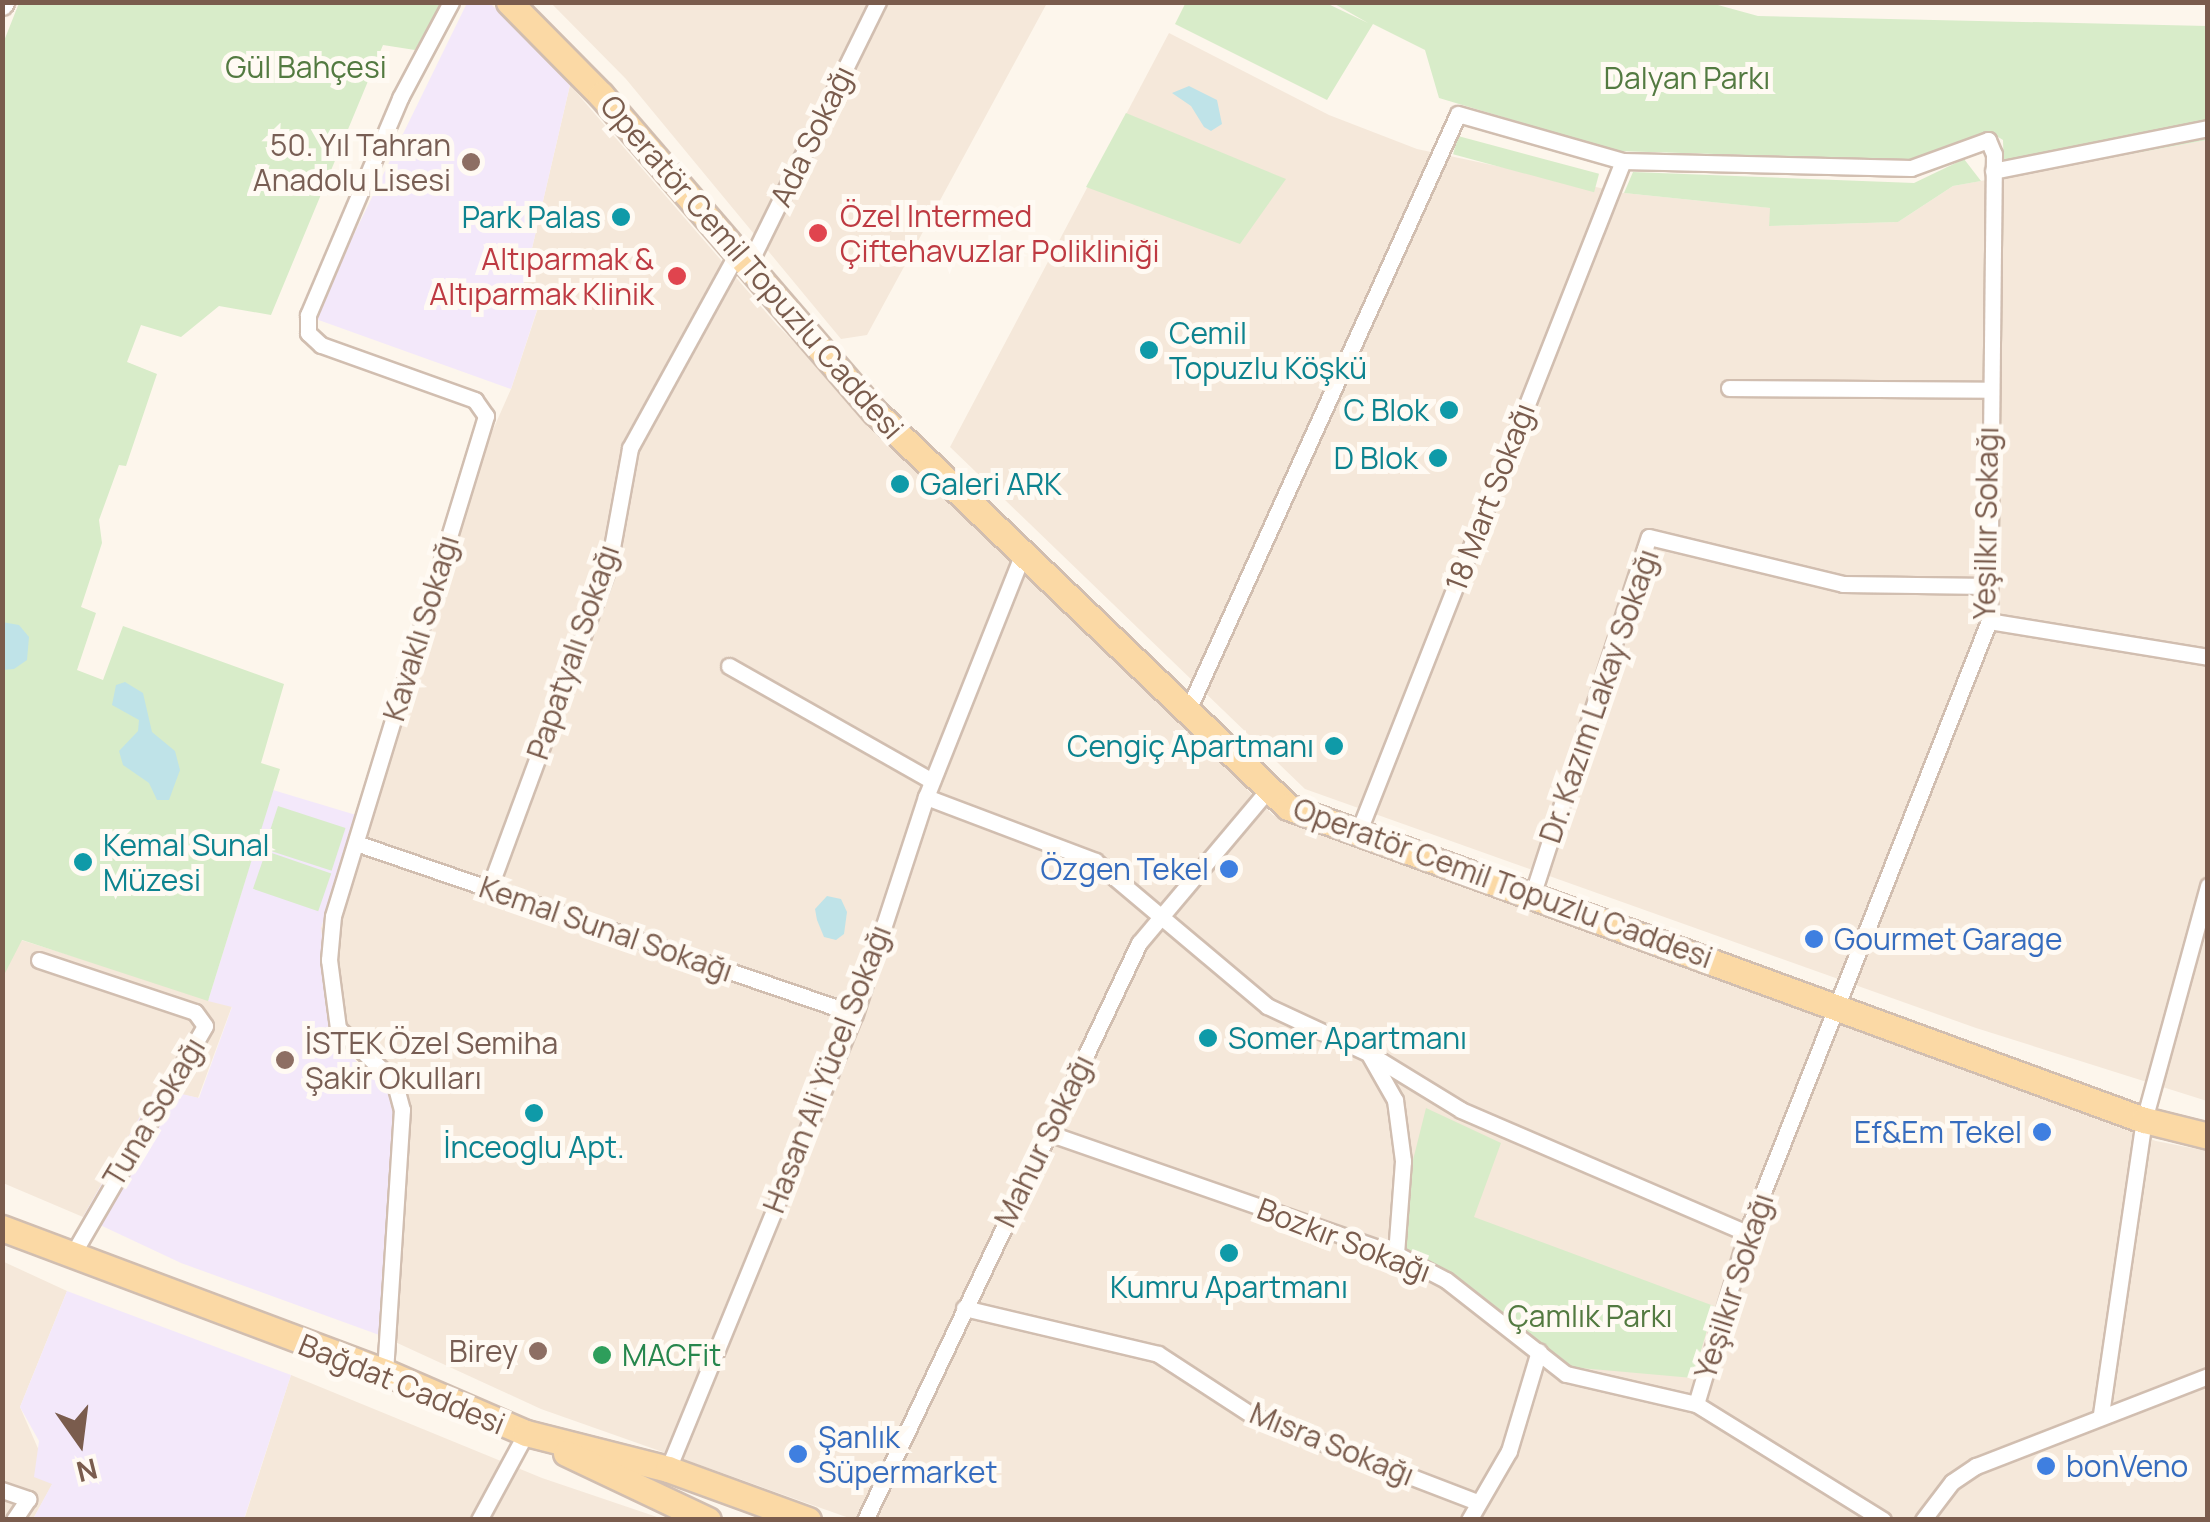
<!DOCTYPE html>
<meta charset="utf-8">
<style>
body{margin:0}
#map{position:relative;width:2210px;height:1522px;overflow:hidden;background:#fdf6ec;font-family:Manrope,sans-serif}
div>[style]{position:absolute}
.residential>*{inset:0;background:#f5e8da}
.education>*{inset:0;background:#f3e8fa}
.green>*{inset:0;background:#d8ecc9;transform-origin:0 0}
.water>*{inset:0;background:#bfe3e8}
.roads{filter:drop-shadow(2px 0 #d1beb0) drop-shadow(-2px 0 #d1beb0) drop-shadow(0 2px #d1beb0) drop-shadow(0 -2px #d1beb0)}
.street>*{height:15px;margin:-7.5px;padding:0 7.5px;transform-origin:7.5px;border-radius:7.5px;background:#fff}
.secondary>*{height:22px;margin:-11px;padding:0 11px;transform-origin:11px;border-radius:11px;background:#fff}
.primary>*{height:25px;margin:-12.5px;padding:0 12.5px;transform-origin:12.5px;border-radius:12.5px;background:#fbd9a5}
.dots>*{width:28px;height:28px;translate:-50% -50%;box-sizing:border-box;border:5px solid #fffaf3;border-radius:50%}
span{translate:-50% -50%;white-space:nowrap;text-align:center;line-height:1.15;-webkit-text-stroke:10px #fffaf3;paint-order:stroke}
.park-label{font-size:30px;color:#537a41}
.street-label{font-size:30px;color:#7a5c4d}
.education-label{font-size:30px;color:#785e54}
.right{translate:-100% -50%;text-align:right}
.left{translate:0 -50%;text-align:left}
.health-label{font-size:30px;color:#be3a42}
.culture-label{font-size:30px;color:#0d838f}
.shop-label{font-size:30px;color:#366cbe}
.leisure-label{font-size:30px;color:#27864d}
.frame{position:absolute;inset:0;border:5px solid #7a5c4d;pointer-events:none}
.north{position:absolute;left:30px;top:1392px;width:100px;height:100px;-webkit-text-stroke:8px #fffaf3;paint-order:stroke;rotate:166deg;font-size:28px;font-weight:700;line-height:40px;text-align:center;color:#7a5c4d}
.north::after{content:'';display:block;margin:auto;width:35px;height:45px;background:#7a5c4d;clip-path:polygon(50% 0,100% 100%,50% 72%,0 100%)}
</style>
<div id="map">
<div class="residential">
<i style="clip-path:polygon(551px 3px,1047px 3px,867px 335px,841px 339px,626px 79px)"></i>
<i style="clip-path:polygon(1169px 33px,1329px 115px,1417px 149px,1624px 193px,1771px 208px,1769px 226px,1898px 222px,1953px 186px,2207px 140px,2207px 1101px,1976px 1028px,1305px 789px,950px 447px)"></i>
<i style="clip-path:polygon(570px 85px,777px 325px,1273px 815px,2156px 1141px,2207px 1151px,2207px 1519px,852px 1519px,541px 1409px,382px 1336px,378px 1078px,335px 1042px,321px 928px,445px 538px,511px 389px,538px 308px,520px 300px)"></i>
<i style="clip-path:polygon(21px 940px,232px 1006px,198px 1098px,156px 1089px,83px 1217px,3px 1183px,2px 977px)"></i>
<i style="clip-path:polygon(2px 1261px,67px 1291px,20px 1407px,53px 1483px,33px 1519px,3px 1519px)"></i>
<i style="clip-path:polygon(291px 1375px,542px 1478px,663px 1519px,244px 1520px)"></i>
</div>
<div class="education">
<i style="clip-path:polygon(467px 3px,490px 3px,570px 85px,520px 300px,538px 307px,511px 389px,313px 318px)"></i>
<i style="clip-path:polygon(273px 790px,356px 815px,321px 928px,335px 1041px,395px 1098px,382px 1336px,181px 1263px,83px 1217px,156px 1088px,199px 1098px,232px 1007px,208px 1001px)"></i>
<i style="clip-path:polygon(67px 1291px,291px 1375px,244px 1519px,33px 1519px,52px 1484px,34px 1477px,39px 1441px,20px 1407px)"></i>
</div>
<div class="green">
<i style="clip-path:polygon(1186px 2px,1326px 3px,1368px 23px,1333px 3px,1707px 2px,1758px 16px,2207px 26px,2207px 140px,2004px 177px,2003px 140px,1993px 134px,1918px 160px,1616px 151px,1439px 98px,1425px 50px,1373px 24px,1327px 100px,1175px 24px)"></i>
<i style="clip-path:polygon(19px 3px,441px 3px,415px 50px,383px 45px,271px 315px,219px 306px,181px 337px,141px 325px,127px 362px,157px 374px,126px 466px,119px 465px,99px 520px,102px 543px,81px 607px,96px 613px,77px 670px,103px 680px,123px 626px,284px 684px,261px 763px,280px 769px,208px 1001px,22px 940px,3px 977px,2px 46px)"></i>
<i style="clip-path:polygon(1126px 113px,1286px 179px,1240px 244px,1086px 187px)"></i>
<i style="left:1458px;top:136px;width:146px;height:19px;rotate:15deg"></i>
<i style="clip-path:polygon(1964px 159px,1981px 181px,1953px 186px,1898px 222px,1769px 226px,1770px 208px,1624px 193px,1633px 172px,1914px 183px)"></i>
<i style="left:278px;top:806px;width:71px;height:45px;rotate:18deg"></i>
<i style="left:266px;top:851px;width:69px;height:40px;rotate:19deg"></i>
<i style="clip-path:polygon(1426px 1108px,1501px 1143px,1474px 1217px,1714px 1306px,1693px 1378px,1569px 1367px,1403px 1253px,1402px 1204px)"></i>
</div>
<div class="water">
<i style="clip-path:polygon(1189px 86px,1217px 100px,1222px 124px,1211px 131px,1204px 127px,1191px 106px,1172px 93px)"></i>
<i style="clip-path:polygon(2px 622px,19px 625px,29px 637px,27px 660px,14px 669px,3px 670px)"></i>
<i style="clip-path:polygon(125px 682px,143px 693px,152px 732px,175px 751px,180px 770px,169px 800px,157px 800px,149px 783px,123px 765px,119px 751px,138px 731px,139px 720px,112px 705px,116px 685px)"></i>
<i style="clip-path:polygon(827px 896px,841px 899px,847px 912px,844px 934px,836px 940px,824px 937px,817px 920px,815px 909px)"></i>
</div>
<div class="roads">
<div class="street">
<i style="left:1993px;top:171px;width:219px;rotate:-11.3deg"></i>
<i style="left:747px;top:268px;width:297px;rotate:-63.8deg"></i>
<i style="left:1729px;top:388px;width:258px;rotate:0.4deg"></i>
<i style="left:1989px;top:621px;width:222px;rotate:9.3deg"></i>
<i style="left:729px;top:666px;width:233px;rotate:29.5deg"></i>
<i style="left:1188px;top:710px;width:654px;rotate:-65.63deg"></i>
<i style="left:1458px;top:114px;width:172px;rotate:15.9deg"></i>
<i style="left:1623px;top:161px;width:288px;rotate:1.4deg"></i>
<i style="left:1911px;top:168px;width:82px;rotate:-20deg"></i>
<i style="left:1988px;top:140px;width:15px;rotate:67deg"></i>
<i style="left:1994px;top:154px;width:467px;rotate:90.6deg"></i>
<i style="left:1989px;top:621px;width:658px;rotate:111.58deg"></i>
<i style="left:1747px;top:1233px;width:178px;rotate:106.6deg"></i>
<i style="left:926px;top:797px;width:181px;rotate:20.7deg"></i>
<i style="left:1095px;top:861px;width:225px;rotate:40.1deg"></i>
<i style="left:1267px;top:1006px;width:111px;rotate:25deg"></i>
<i style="left:1368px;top:1053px;width:109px;rotate:31.5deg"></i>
<i style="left:1461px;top:1110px;width:311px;rotate:23.3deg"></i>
<i style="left:1358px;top:833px;width:722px;rotate:-68.48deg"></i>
<i style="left:356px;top:843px;width:527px;rotate:18.92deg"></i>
<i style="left:489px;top:889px;width:346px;rotate:-69.7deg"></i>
<i style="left:609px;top:564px;width:118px;rotate:-79.7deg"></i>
<i style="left:630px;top:448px;width:218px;rotate:-61.2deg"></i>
<i style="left:1533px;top:893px;width:374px;rotate:-72deg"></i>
<i style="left:1649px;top:537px;width:200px;rotate:13.6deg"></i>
<i style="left:1843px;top:584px;width:146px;rotate:0.8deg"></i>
<i style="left:39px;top:960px;width:164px;rotate:18.4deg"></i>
<i style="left:195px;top:1012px;width:17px;rotate:54deg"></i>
<i style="left:205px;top:1026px;width:263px;rotate:120.1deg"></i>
<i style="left:1370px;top:1056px;width:51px;rotate:60.4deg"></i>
<i style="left:1395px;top:1100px;width:62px;rotate:82.5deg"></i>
<i style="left:1403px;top:1161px;width:93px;rotate:94.3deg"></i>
<i style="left:1048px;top:1133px;width:368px;rotate:19.2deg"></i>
<i style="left:1396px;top:1254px;width:56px;rotate:27.5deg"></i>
<i style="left:1446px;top:1280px;width:152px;rotate:38.1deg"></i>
<i style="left:1566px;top:1374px;width:133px;rotate:13deg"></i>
<i style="left:1696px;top:1404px;width:220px;rotate:31.8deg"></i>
<i style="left:964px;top:1308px;width:199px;rotate:13.3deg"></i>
<i style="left:1158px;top:1354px;width:113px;rotate:33.1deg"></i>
<i style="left:1253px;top:1416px;width:240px;rotate:21deg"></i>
<i style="left:385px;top:1372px;width:263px;rotate:-86.3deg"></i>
<i style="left:402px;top:1110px;width:30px;rotate:-105deg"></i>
<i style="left:394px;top:1081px;width:77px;rotate:-136.6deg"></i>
<i style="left:338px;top:1028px;width:69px;rotate:-97.5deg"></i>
<i style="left:329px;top:960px;width:44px;rotate:-84.8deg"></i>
<i style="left:333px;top:916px;width:523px;rotate:-72.99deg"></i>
<i style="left:486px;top:416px;width:19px;rotate:-125deg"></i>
<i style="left:475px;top:400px;width:164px;rotate:-160.3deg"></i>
<i style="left:321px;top:345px;width:18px;rotate:-137deg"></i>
<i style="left:308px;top:333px;width:18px;rotate:-90deg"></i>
<i style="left:308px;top:315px;width:236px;rotate:-67deg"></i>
<i style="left:400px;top:98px;width:109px;rotate:-62deg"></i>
<i style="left:2101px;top:1414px;width:297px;rotate:-81.7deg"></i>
<i style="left:2144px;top:1120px;width:243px;rotate:-74.7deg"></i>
<i style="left:668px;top:1469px;width:492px;rotate:-67.7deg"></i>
<i style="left:855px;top:1014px;width:228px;rotate:-71.9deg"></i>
<i style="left:926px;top:797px;width:259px;rotate:-68.3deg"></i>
<i style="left:2px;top:1490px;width:28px;rotate:19deg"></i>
<i style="left:28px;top:1499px;width:25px;rotate:124deg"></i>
<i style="left:479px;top:1520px;width:99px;rotate:-61.6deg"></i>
<i style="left:865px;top:1520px;width:639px;rotate:-64.6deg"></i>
<i style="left:1139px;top:943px;width:199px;rotate:-49.9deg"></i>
<i style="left:1469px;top:1520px;width:80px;rotate:-59.9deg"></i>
<i style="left:1509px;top:1451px;width:104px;rotate:-73.3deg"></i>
<i style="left:1923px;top:1520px;width:48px;rotate:-52.7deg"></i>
<i style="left:1952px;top:1482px;width:29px;rotate:-34deg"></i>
<i style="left:1976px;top:1466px;width:249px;rotate:-21.2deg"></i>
</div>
<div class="secondary">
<i style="left:2px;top:4px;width:2px;rotate:-63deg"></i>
</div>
<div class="primary">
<i style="left:509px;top:2px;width:131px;rotate:45.3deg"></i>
<i style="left:601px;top:95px;width:419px;rotate:49.2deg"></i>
<i style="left:875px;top:412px;width:571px;rotate:43.72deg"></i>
<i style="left:1288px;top:807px;width:911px;rotate:20.09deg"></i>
<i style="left:2144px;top:1120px;width:66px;rotate:14deg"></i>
<i style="left:2px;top:1228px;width:409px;rotate:20.6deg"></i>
<i style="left:385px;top:1372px;width:154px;rotate:23.4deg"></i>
<i style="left:526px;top:1433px;width:146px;rotate:14.2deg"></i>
<i style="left:668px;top:1469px;width:149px;rotate:20deg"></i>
<i style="left:566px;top:1453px;width:157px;rotate:25.3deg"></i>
</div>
</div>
<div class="dots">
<i style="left:471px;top:162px;background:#8d6e63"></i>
<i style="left:621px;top:217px;background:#0f9aa8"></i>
<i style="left:818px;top:233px;background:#e0444e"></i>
<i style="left:677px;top:276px;background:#e0444e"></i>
<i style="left:1149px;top:350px;background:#0f9aa8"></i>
<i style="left:1449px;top:410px;background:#0f9aa8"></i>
<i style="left:1438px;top:458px;background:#0f9aa8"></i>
<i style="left:900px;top:484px;background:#0f9aa8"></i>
<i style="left:1334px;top:746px;background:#0f9aa8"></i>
<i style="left:83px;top:862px;background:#0f9aa8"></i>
<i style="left:1229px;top:869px;background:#3f7fe0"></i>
<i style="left:1814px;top:939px;background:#3f7fe0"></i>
<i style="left:1208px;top:1038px;background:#0f9aa8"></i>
<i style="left:285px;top:1060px;background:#8d6e63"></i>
<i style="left:534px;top:1113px;background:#0f9aa8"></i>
<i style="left:2042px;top:1132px;background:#3f7fe0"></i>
<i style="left:1229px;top:1253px;background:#0f9aa8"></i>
<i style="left:538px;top:1351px;background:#8d6e63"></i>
<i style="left:602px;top:1355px;background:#2e9e5b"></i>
<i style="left:798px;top:1454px;background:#3f7fe0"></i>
<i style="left:2046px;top:1466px;background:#3f7fe0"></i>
</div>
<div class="park-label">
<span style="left:306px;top:67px">Gül Bahçesi</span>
<span style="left:1687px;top:78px">Dalyan Parkı</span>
<span style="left:1590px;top:1316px">Çamlık Parkı</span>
</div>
<div class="street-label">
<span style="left:812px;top:136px;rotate:-64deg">Ada Sokağı</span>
<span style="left:752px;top:267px;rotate:49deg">Operatör Cemil Topuzlu Caddesi</span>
<span style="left:1490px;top:497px;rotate:-69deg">18 Mart Sokağı</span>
<span style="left:1986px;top:523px;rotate:-89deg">Yeşilkır Sokağı</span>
<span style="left:421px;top:628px;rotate:-73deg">Kavaklı Sokağı</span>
<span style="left:573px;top:652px;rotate:-71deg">Papatyalı Sokağı</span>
<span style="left:1599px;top:696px;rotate:-71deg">Dr. Kazım Lakay Sokağı</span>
<span style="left:1503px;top:883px;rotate:20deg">Operatör Cemil Topuzlu Caddesi</span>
<span style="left:606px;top:929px;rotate:19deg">Kemal Sunal Sokağı</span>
<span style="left:827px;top:1069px;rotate:-69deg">Hasan Ali Yücel Sokağı</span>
<span style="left:154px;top:1112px;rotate:-59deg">Tuna Sokağı</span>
<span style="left:1044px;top:1141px;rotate:-64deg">Mahur Sokağı</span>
<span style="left:1344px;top:1240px;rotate:21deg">Bozkır Sokağı</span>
<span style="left:1734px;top:1286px;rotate:-72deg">Yeşilkır Sokağı</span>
<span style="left:402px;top:1384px;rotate:22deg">Bağdat Caddesi</span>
<span style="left:1332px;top:1444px;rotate:22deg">Mısra Sokağı</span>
</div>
<div class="education-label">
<span class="right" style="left:451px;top:162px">50. Yıl Tahran<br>Anadolu Lisesi</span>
<span class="left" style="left:305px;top:1060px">İSTEK Özel Semiha<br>Şakir Okulları</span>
<span class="right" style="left:518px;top:1351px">Birey</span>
</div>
<div class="health-label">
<span class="left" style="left:840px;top:233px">Özel Intermed<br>Çiftehavuzlar Polikliniği</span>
<span class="right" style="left:654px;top:276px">Altıparmak &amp;<br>Altıparmak Klinik</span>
</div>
<div class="culture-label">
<span class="right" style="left:601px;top:217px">Park Palas</span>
<span class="left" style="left:1169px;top:350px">Cemil<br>Topuzlu Köşkü</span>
<span class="right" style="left:1429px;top:410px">C Blok</span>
<span class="right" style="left:1418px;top:458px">D Blok</span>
<span class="left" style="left:920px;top:484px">Galeri ARK</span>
<span class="right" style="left:1314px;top:746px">Cengiç Apartmanı</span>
<span class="left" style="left:103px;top:862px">Kemal Sunal<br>Müzesi</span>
<span class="left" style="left:1228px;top:1038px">Somer Apartmanı</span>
<span style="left:534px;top:1147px">İnceoglu Apt.</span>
<span style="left:1229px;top:1287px">Kumru Apartmanı</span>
</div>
<div class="shop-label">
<span class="right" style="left:1209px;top:869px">Özgen Tekel</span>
<span class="left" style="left:1834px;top:939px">Gourmet Garage</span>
<span class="right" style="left:2022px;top:1132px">Ef&amp;Em Tekel</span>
<span class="left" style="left:818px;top:1454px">Şanlık<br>Süpermarket</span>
<span class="left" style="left:2066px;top:1466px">bonVeno</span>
</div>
<div class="leisure-label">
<span class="left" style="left:622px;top:1355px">MACFit</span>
</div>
<div class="frame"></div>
<div class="north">N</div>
</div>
